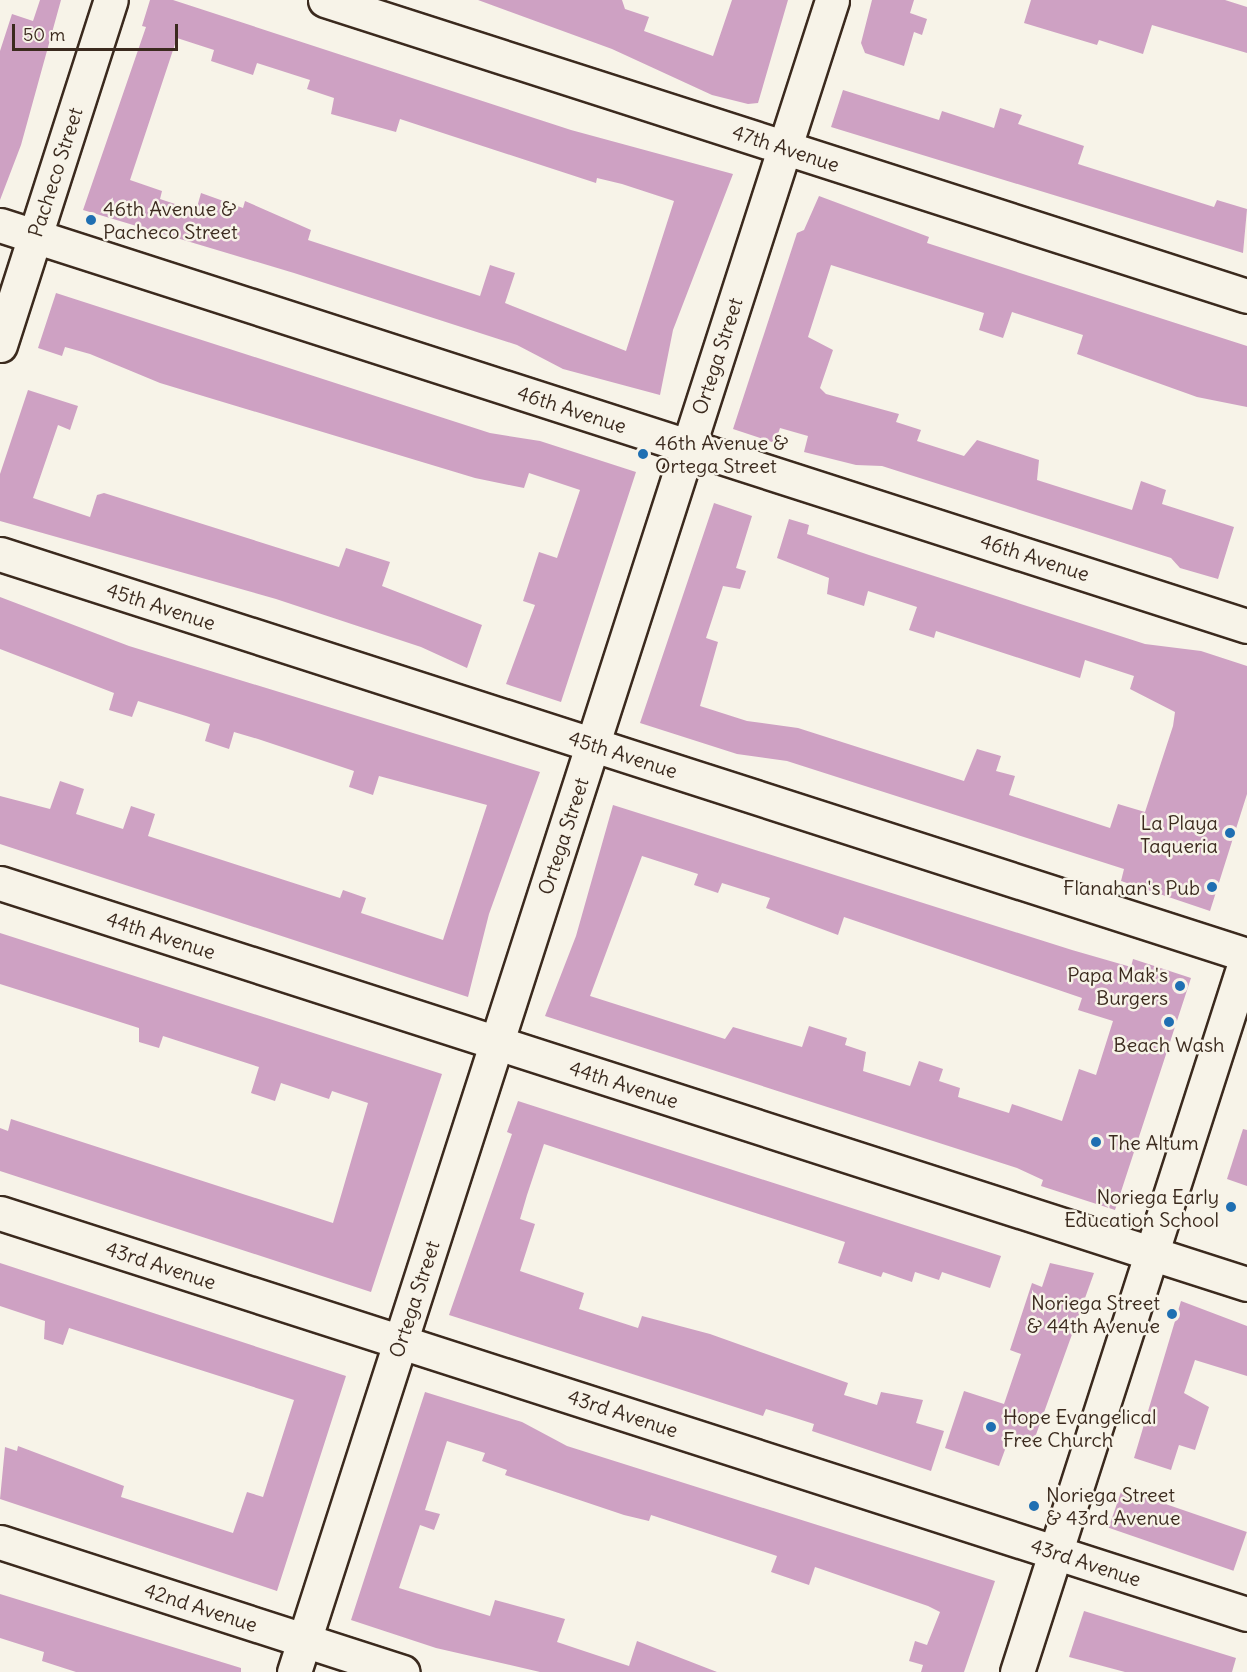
<!DOCTYPE html>
<style>
body{margin:0}
#map{position:relative;width:1247px;height:1672px;overflow:hidden;background:#f7f3e8;font-family:Delius,sans-serif}
div>[style]{position:absolute}
.building>*{inset:0;background:#cea1c3;transform-origin:0 0}
.roads{filter:drop-shadow(2px 0 #3b2a1e) drop-shadow(-2px 0 #3b2a1e) drop-shadow(0 2px #3b2a1e) drop-shadow(0 -2px #3b2a1e)}
.minor>*{height:33px;margin:-16.5px;padding:0 16.5px;transform-origin:16.5px;border-radius:16.5px;background:#f7f3e8}
.dots>*{width:16px;height:16px;translate:-50% -50%;box-sizing:border-box;border:3px solid #f7f3e8;border-radius:50%}
span{translate:-50% -50%;white-space:nowrap;text-align:center;line-height:1.15;-webkit-text-stroke:5px #f7f3e8;paint-order:stroke}
.street-label{font-size:20px;color:#3b2a1e}
.poi-label{font-size:20px;color:#3b2a1e}
.left{translate:0 -50%;text-align:left}
.right{translate:-100% -50%;text-align:right}
.scale{position:absolute;left:12px;top:24px;width:166px;height:27px;box-sizing:border-box;border:3px solid #3b2a1e;border-top:0;padding-left:8px;font-size:18px;line-height:21px;white-space:nowrap;color:#3b2a1e;-webkit-text-stroke:4px #f7f3e8;paint-order:stroke}
</style>
<div id="map">
<div class="building">
<i style="clip-path:polygon(40px 0,61px 0,21px 145px,0 200px,0 51px,12px 14px,33px 21px)"></i>
<i style="clip-path:polygon(evenodd,150px 0,173px 0,571px 130px,733px 174px,673px 330px,660px 395px,563px 369px,517px 345px,294px 273px,83px 210px,146px 27px,142px 26px,150px 0,177px 38px,214px 50px,211px 61px,253px 75px,257px 63px,310px 80px,307px 89px,334px 98px,331px 114px,396px 132px,400px 119px,596px 183px,597px 178px,622px 184px,674px 201px,626px 351px,505px 303px,515px 273px,490px 265px,480px 296px,308px 240px,311px 230px,245px 201px,243px 208px,201px 193px,196px 211px,160px 199px,162px 191px,130px 180px,177px 38px)"></i>
<i style="clip-path:polygon(478px 0,622px 0,625px 9px,649px 17px,644px 31px,713px 56px,732px 0,788px 0,758px 103px,748px 104px,712px 95px,612px 49px)"></i>
<i style="clip-path:polygon(872px 0,914px 0,910px 13px,927px 19px,922px 35px,914px 32px,904px 66px,865px 53px,861px 43px)"></i>
<i style="clip-path:polygon(1031px 0,1225px 0,1247px 7px,1247px 53px,1152px 25px,1143px 54px,1099px 40px,1097px 45px,1024px 23px)"></i>
<i style="clip-path:polygon(843px 90px,939px 120px,942px 111px,994px 128px,1000px 108px,1022px 115px,1018px 124px,1084px 146px,1078px 164px,1214px 207px,1217px 200px,1247px 209px,1243px 253px,831px 127px)"></i>
<i style="clip-path:polygon(819px 196px,929px 237px,927px 243px,1247px 346px,1247px 407px,1197px 397px,1077px 354px,1083px 335px,1012px 312px,1003px 338px,979px 330px,984px 313px,831px 265px,808px 337px,833px 350px,820px 388px,826px 394px,899px 414px,896px 422px,921px 430px,917px 441px,964px 456px,977px 440px,1039px 460px,1037px 480px,1132px 510px,1141px 481px,1166px 490px,1162px 504px,1234px 527px,1218px 579px,1180px 568px,1171px 558px,882px 466px,856px 465px,804px 452px,808px 436px,780px 428px,775px 443px,733px 429px,797px 233px,804px 230px)"></i>
<i style="clip-path:polygon(56px 293px,490px 433px,540px 441px,636px 472px,561px 702px,506px 684px,535px 605px,523px 601px,539px 552px,557px 558px,580px 490px,529px 473px,524px 488px,475px 478px,160px 383px,90px 354px,65px 347px,62px 356px,38px 348px)"></i>
<i style="clip-path:polygon(28px 390px,78px 406px,70px 430px,58px 425px,33px 498px,90px 517px,97px 495px,104px 493px,339px 567px,346px 548px,390px 562px,382px 586px,482px 625px,467px 668px,421px 647px,276px 599px,0 521px,0 474px)"></i>
<i style="clip-path:polygon(714px 503px,752px 516px,736px 568px,746px 571px,740px 589px,723px 586px,706px 638px,718px 642px,700px 706px,747px 721px,798px 728px,964px 781px,977px 749px,1001px 756px,996px 771px,1015px 776px,1009px 795px,1110px 828px,1118px 804px,1145px 812px,1173px 726px,1175px 712px,1130px 689px,1134px 676px,1085px 660px,1080px 678px,936px 631px,934px 638px,909px 630px,917px 607px,868px 591px,864px 606px,827px 594px,829px 578px,777px 558px,789px 519px,809px 525px,807px 534px,869px 555px,1145px 644px,1201px 651px,1247px 666px,1247px 794px,1210px 911px,1121px 881px,1124px 869px,787px 761px,737px 754px,640px 723px)"></i>
<i style="clip-path:polygon(0 597px,129px 646px,540px 772px,489px 914px,468px 997px,0 844px,0 796px,50px 809px,60px 781px,84px 789px,76px 814px,123px 829px,131px 806px,155px 814px,148px 836px,340px 898px,343px 890px,366px 898px,361px 913px,443px 940px,487px 805px,379px 776px,373px 795px,349px 787px,354px 771px,258px 739px,234px 732px,229px 749px,205px 741px,210px 724px,186px 716px,138px 701px,132px 717px,109px 710px,114px 693px,0 649px)"></i>
<i style="clip-path:polygon(evenodd,613px 805px,1072px 950px,1131px 967px,1133px 959px,1191px 978px,1115px 1210px,1041px 1186px,1043px 1180px,1017px 1168px,545px 1016px,576px 936px,613px 805px,642px 856px,698px 874px,694px 885px,718px 893px,722px 883px,770px 898px,766px 908px,838px 935px,844px 917px,1082px 998px,1078px 1010px,1113px 1021px,1096px 1075px,1079px 1069px,1062px 1121px,1012px 1104px,1009px 1113px,958px 1097px,960px 1088px,939px 1081px,943px 1069px,919px 1061px,910px 1086px,863px 1071px,866px 1052px,845px 1045px,847px 1038px,809px 1026px,802px 1047px,733px 1027px,725px 1039px,590px 996px,642px 856px)"></i>
<i style="clip-path:polygon(0 933px,442px 1074px,371px 1292px,0 1171px,0 1128px,8px 1131px,11px 1119px,333px 1223px,368px 1103px,332px 1091px,329px 1099px,281px 1083px,275px 1101px,251px 1093px,259px 1067px,163px 1036px,159px 1048px,139px 1042px,139px 1028px,0 984px)"></i>
<i style="clip-path:polygon(518px 1101px,1001px 1256px,990px 1288px,942px 1272px,939px 1280px,915px 1272px,912px 1282px,883px 1272px,881px 1277px,838px 1263px,845px 1242px,544px 1144px,527px 1195px,520px 1219px,535px 1224px,520px 1271px,584px 1293px,579px 1309px,638px 1328px,642px 1316px,710px 1334px,848px 1383px,844px 1395px,877px 1405px,881px 1392px,923px 1400px,916px 1423px,944px 1431px,931px 1471px,812px 1431px,814px 1424px,789px 1416px,766px 1409px,763px 1416px,449px 1315px,512px 1134px,507px 1132px)"></i>
<i style="clip-path:polygon(1243px 1129px,1247px 1130px,1247px 1186px,1227px 1179px)"></i>
<i style="clip-path:polygon(0 1263px,346px 1376px,277px 1591px,0 1499px,5px 1447px,17px 1451px,18px 1446px,124px 1486px,121px 1497px,233px 1533px,247px 1492px,263px 1497px,294px 1400px,69px 1328px,63px 1345px,44px 1339px,45px 1321px,0 1306px)"></i>
<i style="clip-path:polygon(1050px 1263px,1094px 1273px,1033px 1443px,1010px 1436px,999px 1466px,945px 1448px,964px 1391px,1004px 1404px,1021px 1354px,1010px 1350px,1032px 1283px,1042px 1287px)"></i>
<i style="clip-path:polygon(1181px 1301px,1247px 1326px,1247px 1376px,1195px 1360px,1184px 1393px,1209px 1407px,1195px 1450px,1179px 1445px,1171px 1470px,1134px 1458px)"></i>
<i style="clip-path:polygon(425px 1392px,522px 1422px,567px 1446px,995px 1581px,964px 1672px,921px 1672px,923px 1665px,909px 1661px,915px 1641px,927px 1645px,940px 1612px,928px 1606px,815px 1567px,809px 1585px,771px 1572px,777px 1556px,651px 1515px,649px 1521px,624px 1515px,505px 1475px,507px 1470px,482px 1461px,485px 1453px,447px 1441px,425px 1510px,440px 1514px,434px 1530px,420px 1525px,399px 1588px,490px 1616px,495px 1600px,565px 1619px,557px 1642px,629px 1666px,637px 1641px,717px 1672px,540px 1672px,436px 1648px,351px 1620px)"></i>
<i style="left:1122px;top:1489px;width:132px;height:41px;rotate:19deg"></i>
<i style="clip-path:polygon(0 1594px,241px 1668px,241px 1672px,76px 1672px,42px 1661px,44px 1652px,0 1638px)"></i>
<i style="clip-path:polygon(1084px 1611px,1236px 1658px,1232px 1672px,1125px 1672px,1069px 1657px)"></i>
</div>
<div class="roads">
<div class="minor">
<i style="left:325px;top:0;width:968px;rotate:17.8deg"></i>
<i style="left:0;top:225px;width:1310px;rotate:17.83deg"></i>
<i style="left:0;top:345px;width:362px;rotate:-72.2deg"></i>
<i style="left:0;top:554px;width:1310px;rotate:17.83deg"></i>
<i style="left:0;top:883px;width:1310px;rotate:17.83deg"></i>
<i style="left:0;top:1213px;width:1310px;rotate:17.83deg"></i>
<i style="left:0;top:1542px;width:423px;rotate:17.9deg"></i>
<i style="left:294px;top:1672px;width:1756px;rotate:-72.16deg"></i>
<i style="left:1017px;top:1672px;width:752px;rotate:-72.19deg"></i>
</div>
</div>
<div class="dots">
<i style="left:91px;top:220px;background:#1f6fb2"></i>
<i style="left:643px;top:454px;background:#1f6fb2"></i>
<i style="left:1230px;top:833px;background:#1f6fb2"></i>
<i style="left:1212px;top:887px;background:#1f6fb2"></i>
<i style="left:1180px;top:986px;background:#1f6fb2"></i>
<i style="left:1169px;top:1022px;background:#1f6fb2"></i>
<i style="left:1096px;top:1142px;background:#1f6fb2"></i>
<i style="left:1231px;top:1207px;background:#1f6fb2"></i>
<i style="left:1172px;top:1314px;background:#1f6fb2"></i>
<i style="left:991px;top:1427px;background:#1f6fb2"></i>
<i style="left:1034px;top:1506px;background:#1f6fb2"></i>
</div>
<div class="street-label">
<span style="left:786px;top:148px;rotate:18deg">47th Avenue</span>
<span style="left:55px;top:172px;rotate:-72deg">Pacheco Street</span>
<span style="left:717px;top:356px;rotate:-72deg">Ortega Street</span>
<span style="left:572px;top:409px;rotate:18deg">46th Avenue</span>
<span style="left:1035px;top:557px;rotate:18deg">46th Avenue</span>
<span style="left:161px;top:606px;rotate:18deg">45th Avenue</span>
<span style="left:623px;top:754px;rotate:18deg">45th Avenue</span>
<span style="left:563px;top:836px;rotate:-72deg">Ortega Street</span>
<span style="left:161px;top:935px;rotate:18deg">44th Avenue</span>
<span style="left:624px;top:1084px;rotate:18deg">44th Avenue</span>
<span style="left:161px;top:1265px;rotate:18deg">43rd Avenue</span>
<span style="left:414px;top:1299px;rotate:-72deg">Ortega Street</span>
<span style="left:623px;top:1413px;rotate:18deg">43rd Avenue</span>
<span style="left:1086px;top:1562px;rotate:18deg">43rd Avenue</span>
<span style="left:201px;top:1607px;rotate:18deg">42nd Avenue</span>
</div>
<div class="poi-label">
<span class="left" style="left:103px;top:220px">46th Avenue &amp;<br>Pacheco Street</span>
<span class="left" style="left:655px;top:454px">46th Avenue &amp;<br>Ortega Street</span>
<span class="right" style="left:1218px;top:834px">La Playa<br>Taqueria</span>
<span class="right" style="left:1200px;top:887px">Flanahan's Pub</span>
<span class="right" style="left:1168px;top:986px">Papa Mak's<br>Burgers</span>
<span style="left:1169px;top:1044px">Beach Wash</span>
<span class="left" style="left:1108px;top:1142px">The Altum</span>
<span class="right" style="left:1219px;top:1208px">Noriega Early<br>Education School</span>
<span class="right" style="left:1160px;top:1314px">Noriega Street<br>&amp; 44th Avenue</span>
<span class="left" style="left:1003px;top:1428px">Hope Evangelical<br>Free Church</span>
<span class="left" style="left:1046px;top:1506px">Noriega Street<br>&amp; 43rd Avenue</span>
</div>
<div class="scale">50 m</div>
</div>
